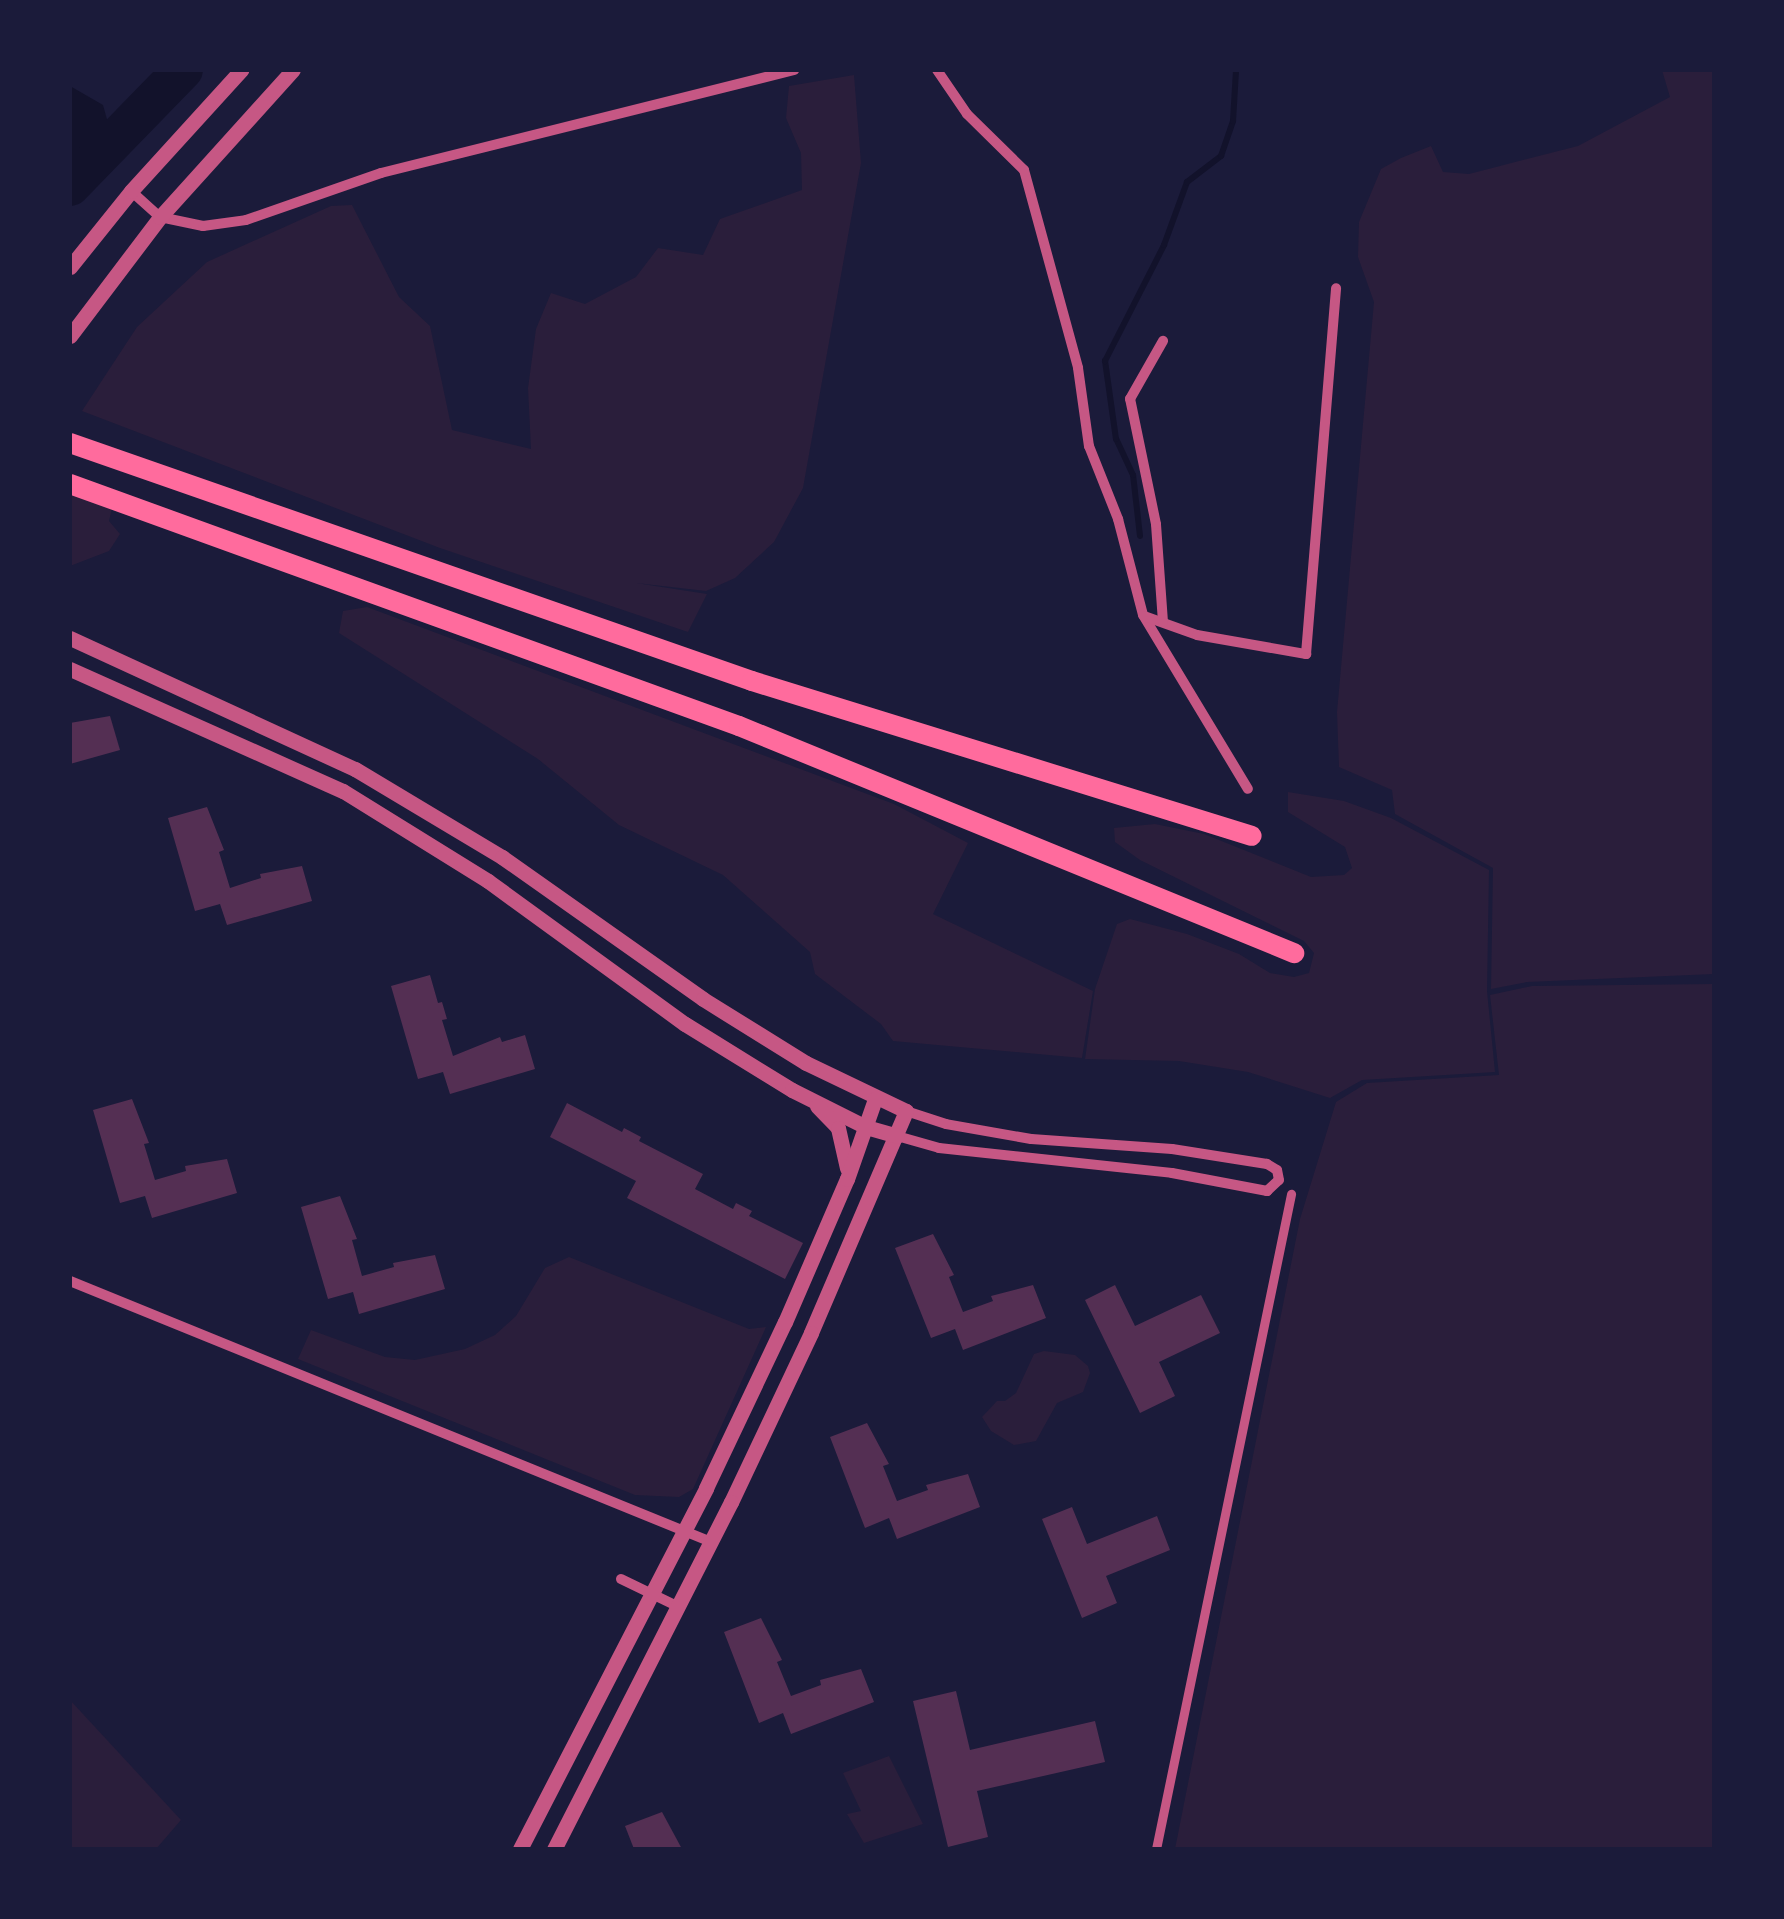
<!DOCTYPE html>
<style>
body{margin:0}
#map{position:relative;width:1784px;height:1919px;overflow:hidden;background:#1b1b3a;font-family:"Fira Sans Condensed",sans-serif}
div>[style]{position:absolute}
.green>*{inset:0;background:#2a1e3b}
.water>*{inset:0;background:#12122b}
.stream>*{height:6px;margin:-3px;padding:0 3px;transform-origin:3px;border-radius:3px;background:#12122b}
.river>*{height:40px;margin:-20px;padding:0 20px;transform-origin:20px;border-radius:20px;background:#12122b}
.building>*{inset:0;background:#542f53}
.pedestrian>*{height:9px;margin:-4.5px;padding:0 4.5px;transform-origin:4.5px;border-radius:4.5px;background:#c65784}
.minor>*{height:10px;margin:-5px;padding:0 5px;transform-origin:5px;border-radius:5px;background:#c65784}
.tertiary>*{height:15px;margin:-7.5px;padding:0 7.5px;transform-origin:7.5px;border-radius:7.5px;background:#c65784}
.trunk>*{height:20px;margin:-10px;padding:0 10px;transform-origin:10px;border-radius:10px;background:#ff6b9d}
span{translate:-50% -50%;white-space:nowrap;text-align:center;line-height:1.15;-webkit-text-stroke:8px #1b1b3a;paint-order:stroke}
.frame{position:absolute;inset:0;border:72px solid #1b1b3a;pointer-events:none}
</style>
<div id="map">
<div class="green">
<i style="clip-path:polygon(1662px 70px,1714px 70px,1714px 974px,1527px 982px,1491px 989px,1493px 868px,1395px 814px,1392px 790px,1339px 767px,1337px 712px,1374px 302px,1358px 257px,1359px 222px,1381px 169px,1401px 158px,1431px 146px,1443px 172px,1469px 174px,1578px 146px,1670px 97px)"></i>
<i style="clip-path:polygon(854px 75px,861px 163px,803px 488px,774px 542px,735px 578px,706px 591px,636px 583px,707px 594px,688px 632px,440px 548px,82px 411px,137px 327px,207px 262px,331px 206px,352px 205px,399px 297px,430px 326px,452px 430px,531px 449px,528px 388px,536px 329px,551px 293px,585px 304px,636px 277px,658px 248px,703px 255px,720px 219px,802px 190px,801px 153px,786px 118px,789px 86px)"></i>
<i style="clip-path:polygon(70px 493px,112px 508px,109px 521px,120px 534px,109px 551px,70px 566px)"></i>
<i style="clip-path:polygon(367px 607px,894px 804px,968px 843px,933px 914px,1093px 991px,1082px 1058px,893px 1041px,881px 1024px,815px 974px,810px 952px,723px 875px,619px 825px,538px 759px,339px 633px,343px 611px)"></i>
<i style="clip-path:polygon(1288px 792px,1344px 801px,1391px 818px,1489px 870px,1487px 991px,1495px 1072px,1362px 1080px,1330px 1098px,1248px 1072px,1179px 1061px,1085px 1059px,1095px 989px,1117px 924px,1130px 919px,1187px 934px,1239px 954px,1270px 973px,1294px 977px,1309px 973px,1314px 953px,1304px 941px,1140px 860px,1115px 842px,1114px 828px,1155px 824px,1204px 834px,1311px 877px,1344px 875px,1352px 868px,1345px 847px,1288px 812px)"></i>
<i style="clip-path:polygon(1714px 984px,1714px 1849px,1175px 1849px,1300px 1219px,1336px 1102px,1367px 1083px,1499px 1075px,1490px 995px,1532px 986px)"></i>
<i style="clip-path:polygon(569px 1257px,749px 1329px,766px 1327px,693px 1489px,679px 1497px,635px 1495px,298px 1359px,311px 1330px,385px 1357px,415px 1360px,465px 1349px,495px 1335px,516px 1316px,545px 1268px)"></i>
<i style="clip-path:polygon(1044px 1351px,1075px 1355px,1088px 1366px,1090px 1373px,1083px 1392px,1057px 1403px,1036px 1441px,1014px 1445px,991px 1431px,982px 1417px,997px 1401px,1005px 1401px,1016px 1393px,1034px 1354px)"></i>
<i style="clip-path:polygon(70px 1700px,181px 1820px,156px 1849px,70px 1849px)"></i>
<i style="clip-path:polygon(889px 1756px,923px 1824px,864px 1843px,847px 1814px,861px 1811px,843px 1773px)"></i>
</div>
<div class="water">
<i style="clip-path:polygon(70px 86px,103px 105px,108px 123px,70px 181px)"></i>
</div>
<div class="stream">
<i style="left:1140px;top:536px;width:61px;rotate:-96.5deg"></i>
<i style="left:1133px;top:475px;width:40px;rotate:-115deg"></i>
<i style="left:1116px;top:439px;width:79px;rotate:-98deg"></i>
<i style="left:1105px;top:361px;width:130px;rotate:-63deg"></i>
<i style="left:1164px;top:245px;width:67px;rotate:-69.9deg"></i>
<i style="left:1187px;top:182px;width:43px;rotate:-37.4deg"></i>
<i style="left:1221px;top:156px;width:37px;rotate:-71deg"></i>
<i style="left:1233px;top:121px;width:51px;rotate:-86.6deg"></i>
</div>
<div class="river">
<i style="left:70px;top:186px;width:162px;rotate:-45.8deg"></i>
</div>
<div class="building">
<i style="clip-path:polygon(110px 716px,120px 750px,70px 764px,70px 723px)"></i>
<i style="clip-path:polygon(207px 807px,224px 850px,219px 852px,230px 888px,261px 878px,260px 874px,302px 866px,312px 901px,227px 925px,220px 904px,195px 911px,168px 818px)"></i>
<i style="clip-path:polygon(430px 975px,438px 1003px,442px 1002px,447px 1019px,442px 1020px,453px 1056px,500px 1037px,502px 1042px,525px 1035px,535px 1069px,450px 1094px,443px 1072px,418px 1079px,391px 986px)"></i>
<i style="clip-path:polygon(132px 1099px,149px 1143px,144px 1144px,155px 1180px,186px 1171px,185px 1166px,227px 1159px,237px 1193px,152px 1218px,145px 1196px,120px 1203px,93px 1110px)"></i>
<i style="clip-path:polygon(567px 1103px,622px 1132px,624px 1128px,641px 1137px,639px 1141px,703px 1174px,695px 1189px,733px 1209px,736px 1203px,752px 1211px,749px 1216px,803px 1243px,785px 1279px,627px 1198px,636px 1181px,550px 1137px)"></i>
<i style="clip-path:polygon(340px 1196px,357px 1239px,352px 1240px,362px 1276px,394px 1267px,393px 1263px,435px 1255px,445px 1289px,359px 1314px,353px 1292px,328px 1299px,301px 1207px)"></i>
<i style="clip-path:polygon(933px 1234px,954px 1275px,949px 1277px,963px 1312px,993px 1301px,991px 1296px,1033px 1285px,1046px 1318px,963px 1350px,955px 1329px,931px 1338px,895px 1248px)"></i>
<i style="clip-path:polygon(1115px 1285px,1135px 1326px,1201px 1295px,1220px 1333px,1159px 1362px,1175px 1396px,1140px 1413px,1085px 1300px)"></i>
<i style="clip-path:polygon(867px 1423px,889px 1464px,883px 1466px,897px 1501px,928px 1490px,926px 1485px,968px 1474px,980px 1507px,897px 1539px,889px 1518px,865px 1528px,830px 1437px)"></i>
<i style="clip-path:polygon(1072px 1507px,1087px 1544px,1157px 1516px,1170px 1550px,1106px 1576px,1117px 1603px,1082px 1618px,1042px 1519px)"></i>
<i style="clip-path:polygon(761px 1618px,782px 1660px,777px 1662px,791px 1696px,821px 1685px,820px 1680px,861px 1669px,874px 1702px,791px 1734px,783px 1713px,759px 1723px,724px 1632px)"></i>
<i style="clip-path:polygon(956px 1691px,970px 1750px,1095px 1721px,1105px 1762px,977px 1791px,988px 1837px,948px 1847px,913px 1701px)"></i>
<i style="clip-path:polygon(662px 1812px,682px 1849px,634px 1849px,625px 1826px)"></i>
</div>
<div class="pedestrian">
<i style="left:1156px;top:1849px;width:669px;rotate:-78.35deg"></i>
</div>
<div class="minor">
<i style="left:937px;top:70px;width:53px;rotate:55.7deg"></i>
<i style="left:967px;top:114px;width:80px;rotate:44.5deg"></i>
<i style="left:1024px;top:170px;width:205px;rotate:74.7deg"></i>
<i style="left:1078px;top:368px;width:79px;rotate:82deg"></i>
<i style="left:1089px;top:446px;width:79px;rotate:68.3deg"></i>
<i style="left:1118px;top:519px;width:99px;rotate:75.4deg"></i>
<i style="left:1143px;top:615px;width:203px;rotate:58.9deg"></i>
<i style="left:131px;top:191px;width:39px;rotate:42deg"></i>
<i style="left:160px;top:217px;width:44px;rotate:11.8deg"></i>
<i style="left:203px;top:226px;width:43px;rotate:-7.9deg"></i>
<i style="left:246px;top:220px;width:143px;rotate:-19.2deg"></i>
<i style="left:381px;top:173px;width:426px;rotate:-14deg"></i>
<i style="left:1144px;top:616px;width:56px;rotate:19.7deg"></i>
<i style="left:1197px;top:635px;width:111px;rotate:9.9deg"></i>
<i style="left:1306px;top:654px;width:367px;rotate:-85.3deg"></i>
<i style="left:1163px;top:622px;width:98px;rotate:-94.1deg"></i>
<i style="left:1156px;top:524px;width:128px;rotate:-101.7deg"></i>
<i style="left:1130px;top:399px;width:67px;rotate:-60.4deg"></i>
<i style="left:897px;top:1136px;width:44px;rotate:15.9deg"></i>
<i style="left:939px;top:1148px;width:234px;rotate:6.1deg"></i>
<i style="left:1172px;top:1173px;width:97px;rotate:10.7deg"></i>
<i style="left:1267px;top:1191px;width:16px;rotate:-43deg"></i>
<i style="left:1279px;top:1180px;width:10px;rotate:-101deg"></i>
<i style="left:1277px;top:1170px;width:12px;rotate:-149deg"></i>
<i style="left:1267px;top:1164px;width:96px;rotate:-171deg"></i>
<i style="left:1172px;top:1149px;width:141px;rotate:-175.9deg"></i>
<i style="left:1031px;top:1139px;width:86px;rotate:-170deg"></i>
<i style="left:946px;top:1124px;width:42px;rotate:-162deg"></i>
<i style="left:70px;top:1281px;width:692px;rotate:22.15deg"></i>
<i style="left:621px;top:1579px;width:62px;rotate:25.7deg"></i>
</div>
<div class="tertiary">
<i style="left:70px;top:267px;width:97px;rotate:-51.2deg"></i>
<i style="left:131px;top:191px;width:164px;rotate:-47.7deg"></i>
<i style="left:70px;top:336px;width:149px;rotate:-52.9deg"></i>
<i style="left:160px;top:217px;width:198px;rotate:-47.9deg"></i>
<i style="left:70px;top:638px;width:314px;rotate:24.7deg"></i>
<i style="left:355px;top:769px;width:171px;rotate:30.9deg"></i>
<i style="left:502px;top:857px;width:246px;rotate:35.2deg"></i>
<i style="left:703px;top:999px;width:121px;rotate:31.9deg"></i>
<i style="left:806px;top:1063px;width:111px;rotate:25.6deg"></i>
<i style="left:906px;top:1111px;width:241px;rotate:113.2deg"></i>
<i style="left:811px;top:1333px;width:187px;rotate:115.3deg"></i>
<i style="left:731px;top:1502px;width:390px;rotate:117deg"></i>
<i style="left:70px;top:669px;width:299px;rotate:24.1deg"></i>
<i style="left:343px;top:791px;width:171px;rotate:31.8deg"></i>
<i style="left:488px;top:881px;width:243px;rotate:36deg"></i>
<i style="left:685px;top:1024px;width:126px;rotate:31.7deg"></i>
<i style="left:792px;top:1090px;width:83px;rotate:26.6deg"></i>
<i style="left:866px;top:1127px;width:32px;rotate:16deg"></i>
<i style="left:817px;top:1106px;width:30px;rotate:46deg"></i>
<i style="left:838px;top:1128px;width:41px;rotate:77.3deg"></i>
<i style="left:520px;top:1849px;width:406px;rotate:-62.7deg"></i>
<i style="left:706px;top:1488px;width:184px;rotate:-64.6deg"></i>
<i style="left:785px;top:1322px;width:156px;rotate:-66.6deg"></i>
<i style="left:847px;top:1179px;width:85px;rotate:-70.7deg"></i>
</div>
<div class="trunk">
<i style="left:70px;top:443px;width:722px;rotate:19.24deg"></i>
<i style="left:752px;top:681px;width:523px;rotate:17.22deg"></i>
<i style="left:70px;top:484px;width:711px;rotate:19.89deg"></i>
<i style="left:739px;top:726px;width:600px;rotate:22.25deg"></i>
</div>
<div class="frame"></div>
</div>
